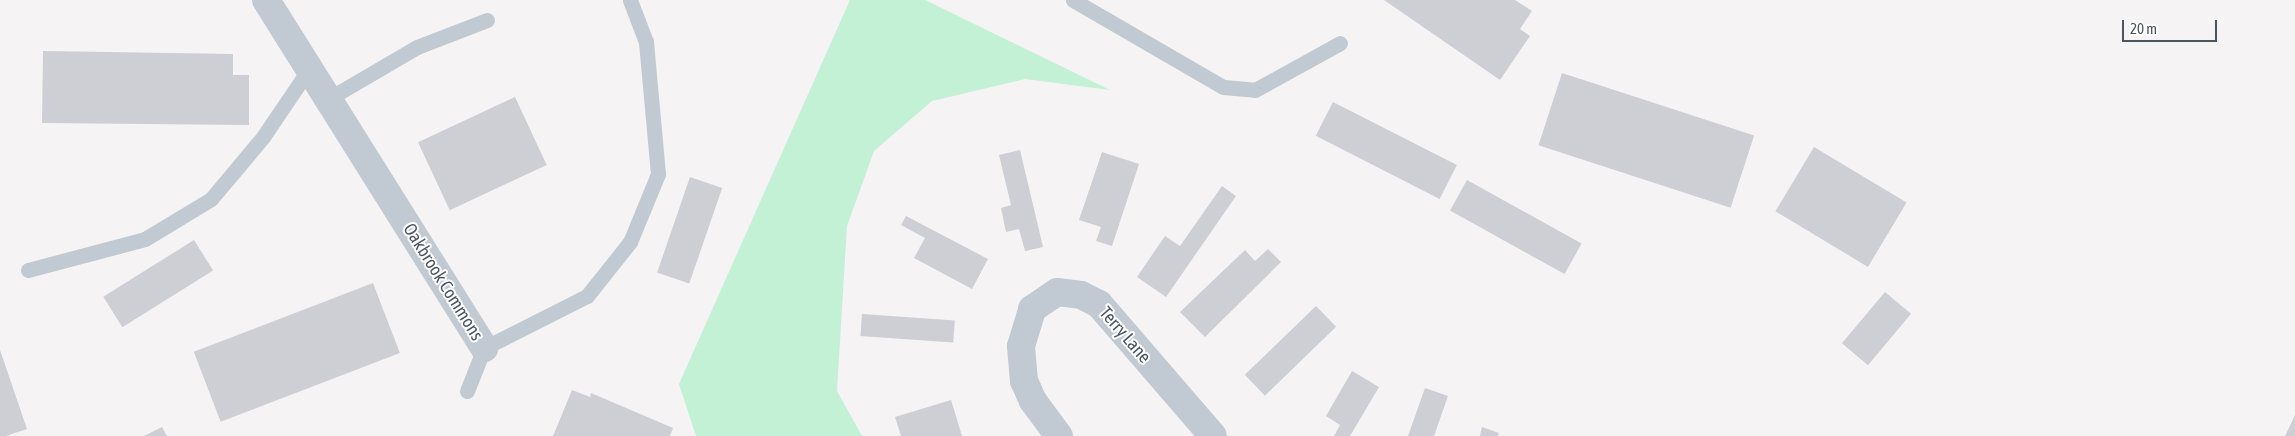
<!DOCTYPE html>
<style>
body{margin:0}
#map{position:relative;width:2295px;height:436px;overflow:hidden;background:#f5f3f3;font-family:"Asap Condensed",sans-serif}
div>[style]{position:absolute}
.green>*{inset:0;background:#c3f1d5}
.building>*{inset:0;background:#cdcfd5;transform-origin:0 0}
.lane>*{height:15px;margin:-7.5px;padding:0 7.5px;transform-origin:7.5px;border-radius:7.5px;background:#c1cad2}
.street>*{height:28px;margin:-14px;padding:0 14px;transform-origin:14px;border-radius:14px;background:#c1cad2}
span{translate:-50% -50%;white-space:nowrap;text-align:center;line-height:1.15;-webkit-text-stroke:4px #fff;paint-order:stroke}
.street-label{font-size:18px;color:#4a5661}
.scale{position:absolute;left:2122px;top:20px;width:95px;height:22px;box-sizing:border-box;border:2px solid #4a5661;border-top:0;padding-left:6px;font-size:15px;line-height:18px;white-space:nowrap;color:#4a5661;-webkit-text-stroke:4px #fff;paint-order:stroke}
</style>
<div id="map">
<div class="green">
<i style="clip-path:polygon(850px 0,925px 0,1110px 90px,1025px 79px,932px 101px,874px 151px,847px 226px,837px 391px,862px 436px,696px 436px,679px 384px)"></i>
</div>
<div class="building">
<i style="clip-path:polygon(1384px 0,1515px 0,1532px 11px,1520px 29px,1530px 36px,1500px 80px)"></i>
<i style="clip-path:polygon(43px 51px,233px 54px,233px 75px,249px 75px,249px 125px,42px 123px)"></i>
<i style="left:1562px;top:73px;width:202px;height:76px;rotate:18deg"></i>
<i style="left:515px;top:97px;width:75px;height:107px;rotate:65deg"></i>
<i style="left:1333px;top:102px;width:139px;height:38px;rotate:27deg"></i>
<i style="left:1814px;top:147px;width:108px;height:75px;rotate:31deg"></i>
<i style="clip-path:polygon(1020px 150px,1043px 247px,1025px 251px,1019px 229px,1006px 232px,1001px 208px,1011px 205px,999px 155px)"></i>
<i style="clip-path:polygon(1102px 152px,1139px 164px,1112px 246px,1096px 241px,1101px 227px,1079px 220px)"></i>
<i style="left:690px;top:177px;width:34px;height:101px;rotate:19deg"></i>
<i style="left:1467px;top:180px;width:131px;height:35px;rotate:29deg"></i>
<i style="clip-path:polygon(1222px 186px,1236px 196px,1166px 297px,1137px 277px,1165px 236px,1180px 246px)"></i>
<i style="clip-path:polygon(906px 216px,988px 259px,972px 289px,914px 258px,925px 238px,901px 225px)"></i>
<i style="left:194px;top:240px;width:36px;height:107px;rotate:58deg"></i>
<i style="clip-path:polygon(1268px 249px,1281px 262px,1205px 337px,1180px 312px,1245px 250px,1255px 261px)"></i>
<i style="left:373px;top:283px;width:75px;height:192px;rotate:69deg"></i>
<i style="left:1885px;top:292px;width:34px;height:67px;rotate:40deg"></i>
<i style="left:1316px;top:306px;width:29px;height:99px;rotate:46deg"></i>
<i style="left:862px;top:314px;width:93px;height:22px;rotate:4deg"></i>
<i style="clip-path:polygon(0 350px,27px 429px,6px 436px,0 436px)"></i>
<i style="clip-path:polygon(1352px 371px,1379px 387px,1350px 436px,1334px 436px,1340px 425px,1326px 416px)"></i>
<i style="clip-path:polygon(1425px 388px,1448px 396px,1434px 436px,1408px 436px)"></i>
<i style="clip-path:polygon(572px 390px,590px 397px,591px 393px,673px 428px,670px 436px,553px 436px)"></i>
<i style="clip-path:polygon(951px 400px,962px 436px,901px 436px,895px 417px)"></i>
<i style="clip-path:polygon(2295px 415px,2295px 436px,2285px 436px)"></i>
<i style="clip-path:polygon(162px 427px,167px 436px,144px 436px)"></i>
<i style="clip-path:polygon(1482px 427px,1499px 433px,1498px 436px,1480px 436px)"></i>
</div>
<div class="lane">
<i style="left:1073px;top:0;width:173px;rotate:30.1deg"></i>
<i style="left:1223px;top:87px;width:32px;rotate:5deg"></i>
<i style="left:1255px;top:90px;width:97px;rotate:-28.9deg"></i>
<i style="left:328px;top:99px;width:103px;rotate:-30.3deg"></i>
<i style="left:417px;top:47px;width:75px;rotate:-21.1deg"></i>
<i style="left:28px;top:270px;width:121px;rotate:-14.8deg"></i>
<i style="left:145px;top:239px;width:77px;rotate:-31.2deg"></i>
<i style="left:211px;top:199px;width:81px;rotate:-50deg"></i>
<i style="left:263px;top:137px;width:82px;rotate:-55.9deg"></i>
<i style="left:467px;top:391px;width:46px;rotate:-68.4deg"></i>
<i style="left:484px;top:348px;width:115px;rotate:-26.8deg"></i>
<i style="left:587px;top:296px;width:69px;rotate:-51.5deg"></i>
<i style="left:630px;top:242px;width:74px;rotate:-67.6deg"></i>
<i style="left:658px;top:174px;width:133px;rotate:-95.2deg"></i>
<i style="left:646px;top:42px;width:45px;rotate:-110.9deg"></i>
</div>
<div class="street">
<i style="left:266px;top:0;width:411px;rotate:57.9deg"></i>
<i style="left:1059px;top:436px;width:44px;rotate:-126.6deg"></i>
<i style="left:1033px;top:401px;width:22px;rotate:-114deg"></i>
<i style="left:1024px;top:381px;width:35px;rotate:-95deg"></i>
<i style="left:1021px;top:346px;width:39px;rotate:-73deg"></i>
<i style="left:1032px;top:309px;width:30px;rotate:-34deg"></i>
<i style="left:1057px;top:292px;width:24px;rotate:7deg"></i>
<i style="left:1081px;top:295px;width:20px;rotate:27deg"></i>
<i style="left:1099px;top:304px;width:174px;rotate:49.2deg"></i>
</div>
<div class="street-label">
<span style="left:443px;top:282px;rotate:58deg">Oakbrook Commons</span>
<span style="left:1125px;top:335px;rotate:49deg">Terry Lane</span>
</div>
<div class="scale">20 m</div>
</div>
